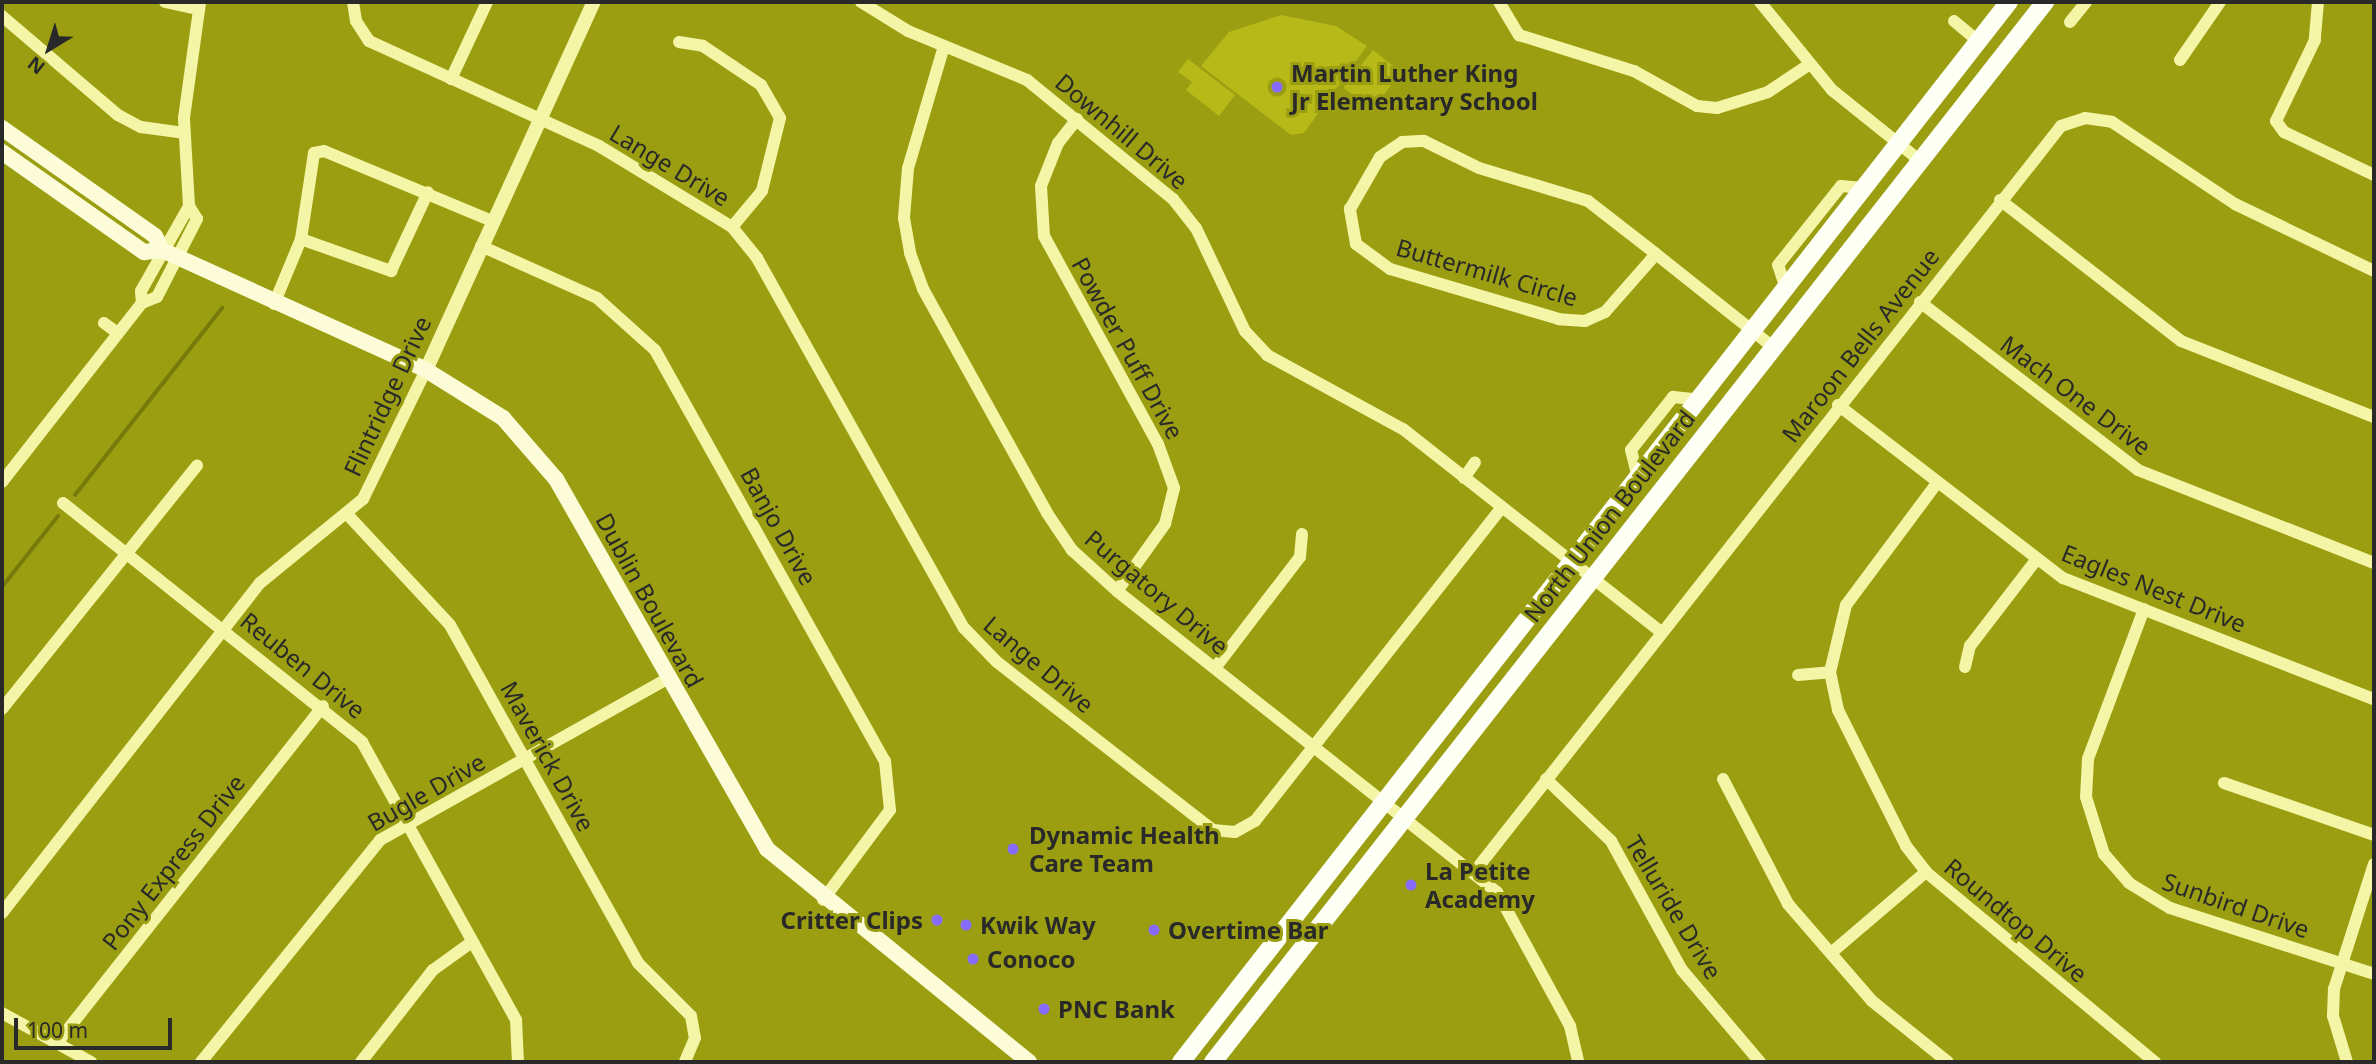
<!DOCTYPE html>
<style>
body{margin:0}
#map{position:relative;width:2376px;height:1064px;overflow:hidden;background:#9b9e11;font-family:"Noto Sans",sans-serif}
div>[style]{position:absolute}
.green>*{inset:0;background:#b7b919;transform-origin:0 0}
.stream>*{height:3.5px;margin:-1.75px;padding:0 1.75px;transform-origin:1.75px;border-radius:1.75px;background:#767a0a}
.minor>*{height:12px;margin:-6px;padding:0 6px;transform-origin:6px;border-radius:6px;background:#f4f5a7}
.tertiary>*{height:14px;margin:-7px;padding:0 7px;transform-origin:7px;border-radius:7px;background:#f4f5a7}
.secondary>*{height:16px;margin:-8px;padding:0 8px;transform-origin:8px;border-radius:8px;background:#fcfdd8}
.primary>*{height:18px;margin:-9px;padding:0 9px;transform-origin:9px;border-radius:9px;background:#fefff5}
.dots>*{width:19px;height:19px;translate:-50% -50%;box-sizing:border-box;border:4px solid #9b9e11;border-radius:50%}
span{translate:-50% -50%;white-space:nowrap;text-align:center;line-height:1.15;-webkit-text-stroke:6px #9b9e11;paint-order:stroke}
.poi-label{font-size:24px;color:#292929;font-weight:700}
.left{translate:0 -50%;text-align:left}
.right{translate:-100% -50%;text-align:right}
.street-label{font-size:24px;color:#292929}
.frame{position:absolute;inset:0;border:4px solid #292929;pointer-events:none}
.north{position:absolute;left:14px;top:14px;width:70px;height:70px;-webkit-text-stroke:5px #9b9e11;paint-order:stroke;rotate:218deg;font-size:19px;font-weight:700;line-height:28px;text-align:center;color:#292929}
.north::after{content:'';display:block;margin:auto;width:24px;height:32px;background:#292929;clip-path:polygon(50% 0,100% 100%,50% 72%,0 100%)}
.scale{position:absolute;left:14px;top:1018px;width:158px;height:32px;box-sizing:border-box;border:4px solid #292929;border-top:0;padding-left:9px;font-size:21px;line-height:24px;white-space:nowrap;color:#292929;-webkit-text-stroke:5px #9b9e11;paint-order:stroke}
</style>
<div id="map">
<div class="green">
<i style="clip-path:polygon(1281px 15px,1336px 26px,1367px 46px,1304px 133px,1291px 135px,1201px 66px,1229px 32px)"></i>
<i style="left:1373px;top:50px;width:36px;height:48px;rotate:38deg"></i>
<i style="clip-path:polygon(1188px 59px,1235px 95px,1219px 116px,1186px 90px,1192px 82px,1178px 72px)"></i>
</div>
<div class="stream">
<i style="left:75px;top:495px;width:238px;rotate:-51.8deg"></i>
<i style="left:2px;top:587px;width:90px;rotate:-51.7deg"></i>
</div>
<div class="minor">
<i style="left:165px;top:2px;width:35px;rotate:12deg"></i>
<i style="left:353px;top:2px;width:19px;rotate:81deg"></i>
<i style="left:356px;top:21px;width:24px;rotate:57deg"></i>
<i style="left:369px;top:41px;width:253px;rotate:24.5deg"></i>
<i style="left:599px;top:146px;width:156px;rotate:31.3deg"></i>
<i style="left:732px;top:227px;width:40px;rotate:51deg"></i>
<i style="left:757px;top:258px;width:424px;rotate:60.8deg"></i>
<i style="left:964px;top:628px;width:47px;rotate:45.9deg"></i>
<i style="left:997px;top:662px;width:274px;rotate:37.9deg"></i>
<i style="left:1213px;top:830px;width:22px;rotate:5deg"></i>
<i style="left:1235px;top:832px;width:23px;rotate:-29deg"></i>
<i style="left:1255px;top:821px;width:398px;rotate:-51.8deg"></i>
<i style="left:861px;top:2px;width:55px;rotate:31.7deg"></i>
<i style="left:908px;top:31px;width:129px;rotate:22.4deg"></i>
<i style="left:1027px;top:80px;width:188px;rotate:39.2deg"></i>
<i style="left:1173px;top:199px;width:37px;rotate:52deg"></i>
<i style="left:1196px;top:228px;width:114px;rotate:64.6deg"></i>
<i style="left:1245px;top:331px;width:33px;rotate:47deg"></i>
<i style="left:1267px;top:355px;width:155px;rotate:28.6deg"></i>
<i style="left:1403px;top:429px;width:328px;rotate:38.2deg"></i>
<i style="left:1499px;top:2px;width:39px;rotate:59deg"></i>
<i style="left:1519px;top:35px;width:121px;rotate:17.4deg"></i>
<i style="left:1634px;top:71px;width:72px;rotate:29.1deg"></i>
<i style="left:1697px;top:106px;width:20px;rotate:6deg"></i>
<i style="left:1717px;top:108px;width:53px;rotate:-17.4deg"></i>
<i style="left:1768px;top:92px;width:50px;rotate:-33.7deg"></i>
<i style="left:1760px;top:2px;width:114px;rotate:50.7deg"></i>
<i style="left:1832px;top:90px;width:112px;rotate:38.8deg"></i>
<i style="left:2318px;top:2px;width:38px;rotate:95deg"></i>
<i style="left:2315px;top:40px;width:90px;rotate:115.7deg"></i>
<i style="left:2276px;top:121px;width:14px;rotate:54deg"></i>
<i style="left:2284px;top:132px;width:100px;rotate:25.5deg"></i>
<i style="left:2px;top:16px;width:153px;rotate:40.5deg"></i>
<i style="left:118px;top:115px;width:26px;rotate:28deg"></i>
<i style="left:141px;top:127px;width:43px;rotate:7.9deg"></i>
<i style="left:1954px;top:21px;width:31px;rotate:40deg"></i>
<i style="left:2070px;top:22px;width:26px;rotate:-51deg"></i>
<i style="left:679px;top:42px;width:24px;rotate:9deg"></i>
<i style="left:703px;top:46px;width:70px;rotate:33.9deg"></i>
<i style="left:761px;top:85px;width:38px;rotate:60deg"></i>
<i style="left:780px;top:118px;width:75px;rotate:103.9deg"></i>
<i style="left:762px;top:191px;width:47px;rotate:129.8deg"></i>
<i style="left:944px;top:46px;width:127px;rotate:106.4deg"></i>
<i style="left:908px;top:168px;width:50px;rotate:94.6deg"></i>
<i style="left:904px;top:218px;width:36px;rotate:80deg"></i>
<i style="left:910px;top:253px;width:38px;rotate:70deg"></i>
<i style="left:923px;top:289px;width:256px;rotate:61deg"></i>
<i style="left:1047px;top:513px;width:45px;rotate:56deg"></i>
<i style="left:1072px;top:550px;width:61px;rotate:42.3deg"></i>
<i style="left:1117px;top:591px;width:485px;rotate:38.4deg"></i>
<i style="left:1497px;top:892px;width:153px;rotate:61.4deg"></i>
<i style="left:1570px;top:1026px;width:37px;rotate:77deg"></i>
<i style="left:2180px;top:60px;width:70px;rotate:-55.4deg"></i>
<i style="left:451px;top:79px;width:85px;rotate:-64.9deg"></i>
<i style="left:1077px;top:119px;width:31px;rotate:128deg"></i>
<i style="left:1058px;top:143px;width:46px;rotate:111.6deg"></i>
<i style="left:1041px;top:186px;width:50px;rotate:86.6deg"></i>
<i style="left:1044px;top:236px;width:237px;rotate:61.3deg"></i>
<i style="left:1158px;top:444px;width:47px;rotate:70deg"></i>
<i style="left:1174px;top:488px;width:37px;rotate:104deg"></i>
<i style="left:1165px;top:524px;width:82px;rotate:125.6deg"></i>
<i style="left:2000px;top:200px;width:229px;rotate:37.9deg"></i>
<i style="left:2181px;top:341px;width:207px;rotate:21.5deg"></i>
<i style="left:301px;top:239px;width:96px;rotate:19.6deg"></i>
<i style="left:391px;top:271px;width:87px;rotate:-64.9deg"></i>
<i style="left:481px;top:246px;width:127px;rotate:24.1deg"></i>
<i style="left:597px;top:298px;width:78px;rotate:41.9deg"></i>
<i style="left:655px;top:350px;width:471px;rotate:60.8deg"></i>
<i style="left:885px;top:761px;width:49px;rotate:84.2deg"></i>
<i style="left:890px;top:810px;width:112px;rotate:126.7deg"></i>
<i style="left:1656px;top:254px;width:77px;rotate:131.3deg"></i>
<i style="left:1605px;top:312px;width:22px;rotate:156deg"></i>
<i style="left:1585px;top:321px;width:26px;rotate:-176deg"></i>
<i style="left:1559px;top:319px;width:176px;rotate:-163.5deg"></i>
<i style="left:1390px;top:269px;width:42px;rotate:-143.7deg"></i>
<i style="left:1356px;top:244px;width:36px;rotate:-100deg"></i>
<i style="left:1350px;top:209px;width:60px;rotate:-60deg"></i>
<i style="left:1380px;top:157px;width:27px;rotate:-34deg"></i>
<i style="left:1402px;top:142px;width:22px;rotate:-3deg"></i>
<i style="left:1424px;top:141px;width:61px;rotate:26.1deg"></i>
<i style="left:1479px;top:168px;width:114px;rotate:16.8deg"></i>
<i style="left:1588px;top:201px;width:86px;rotate:37.9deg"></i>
<i style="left:1656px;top:254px;width:149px;rotate:38.5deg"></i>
<i style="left:1786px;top:289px;width:25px;rotate:-108deg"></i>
<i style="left:1778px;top:265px;width:101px;rotate:-51.4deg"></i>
<i style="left:1841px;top:186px;width:23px;rotate:5deg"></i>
<i style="left:1920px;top:302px;width:275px;rotate:37.6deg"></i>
<i style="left:2138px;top:470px;width:254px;rotate:21.5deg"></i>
<i style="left:142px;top:303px;width:12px;rotate:-95deg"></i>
<i style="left:141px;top:291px;width:98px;rotate:-60.5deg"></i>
<i style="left:189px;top:206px;width:88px;rotate:-93.3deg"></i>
<i style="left:184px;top:118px;width:117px;rotate:-82.1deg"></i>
<i style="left:274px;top:304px;width:70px;rotate:-67.4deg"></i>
<i style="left:301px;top:239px;width:87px;rotate:-81.4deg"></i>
<i style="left:314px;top:153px;width:10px;rotate:-11deg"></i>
<i style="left:324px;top:151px;width:182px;rotate:22.6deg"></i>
<i style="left:104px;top:323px;width:17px;rotate:36deg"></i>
<i style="left:1838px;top:405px;width:284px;rotate:37.6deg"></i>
<i style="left:2063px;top:578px;width:334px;rotate:21.3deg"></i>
<i style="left:1464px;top:478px;width:19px;rotate:-55deg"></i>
<i style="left:1638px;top:478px;width:29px;rotate:-104deg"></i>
<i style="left:1631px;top:450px;width:68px;rotate:-51.6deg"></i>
<i style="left:1673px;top:397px;width:27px;rotate:6deg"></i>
<i style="left:2px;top:482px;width:227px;rotate:-52deg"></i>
<i style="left:142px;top:303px;width:16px;rotate:-22deg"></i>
<i style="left:157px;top:297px;width:88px;rotate:-62.9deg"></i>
<i style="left:197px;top:219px;width:15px;rotate:-122deg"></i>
<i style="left:1937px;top:483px;width:152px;rotate:126.7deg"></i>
<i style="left:1846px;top:605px;width:69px;rotate:103.4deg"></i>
<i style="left:1830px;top:672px;width:39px;rotate:78deg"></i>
<i style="left:1838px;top:710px;width:152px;rotate:63.4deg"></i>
<i style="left:1906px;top:846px;width:33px;rotate:52deg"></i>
<i style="left:1926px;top:872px;width:298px;rotate:39.7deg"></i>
<i style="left:63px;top:503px;width:383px;rotate:38.6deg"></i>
<i style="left:362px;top:742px;width:318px;rotate:61deg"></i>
<i style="left:516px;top:1020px;width:42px;rotate:87.3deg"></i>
<i style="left:347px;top:514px;width:151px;rotate:47.1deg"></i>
<i style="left:450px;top:625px;width:387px;rotate:60.9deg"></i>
<i style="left:638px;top:963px;width:75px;rotate:45deg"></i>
<i style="left:691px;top:1016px;width:22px;rotate:80deg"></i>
<i style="left:695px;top:1038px;width:26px;rotate:113deg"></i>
<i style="left:2144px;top:609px;width:160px;rotate:110.5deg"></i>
<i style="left:2088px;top:759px;width:38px;rotate:93deg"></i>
<i style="left:2086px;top:797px;width:60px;rotate:72.5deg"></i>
<i style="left:2104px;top:854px;width:38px;rotate:49deg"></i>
<i style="left:2129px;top:883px;width:48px;rotate:31.4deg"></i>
<i style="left:2170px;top:908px;width:214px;rotate:17.9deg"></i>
<i style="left:1965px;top:667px;width:22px;rotate:-77deg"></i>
<i style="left:1970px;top:646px;width:108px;rotate:-52.5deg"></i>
<i style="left:1215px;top:668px;width:140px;rotate:-52.6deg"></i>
<i style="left:1300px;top:557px;width:23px;rotate:-85deg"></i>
<i style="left:1798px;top:675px;width:32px;rotate:-5deg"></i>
<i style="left:2px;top:709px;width:312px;rotate:-51.3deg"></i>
<i style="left:1546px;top:779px;width:90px;rotate:43.6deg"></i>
<i style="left:1611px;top:841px;width:147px;rotate:61.2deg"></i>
<i style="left:1682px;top:970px;width:121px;rotate:49.7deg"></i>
<i style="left:1723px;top:779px;width:141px;rotate:62.5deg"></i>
<i style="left:1788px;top:904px;width:128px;rotate:49.1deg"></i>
<i style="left:1872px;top:1001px;width:97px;rotate:38.8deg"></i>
<i style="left:2224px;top:783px;width:159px;rotate:19.1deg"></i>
<i style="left:1475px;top:871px;width:948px;rotate:-51.81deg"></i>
<i style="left:2061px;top:126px;width:25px;rotate:-18deg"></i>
<i style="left:2085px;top:118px;width:27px;rotate:8deg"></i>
<i style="left:2112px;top:122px;width:148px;rotate:33.7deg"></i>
<i style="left:2235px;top:204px;width:154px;rotate:25.7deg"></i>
<i style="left:2px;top:913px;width:419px;rotate:-52deg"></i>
<i style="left:260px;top:583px;width:133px;rotate:-39.2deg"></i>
<i style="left:363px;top:499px;width:144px;rotate:-64deg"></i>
<i style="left:1831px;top:953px;width:125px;rotate:-40.5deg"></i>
<i style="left:2px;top:1013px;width:102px;rotate:28.8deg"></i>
<i style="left:57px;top:1043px;width:429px;rotate:-51.7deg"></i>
<i style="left:201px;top:1062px;width:285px;rotate:-51.1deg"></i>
<i style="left:380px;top:840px;width:329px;rotate:-29.3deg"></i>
<i style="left:361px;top:1062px;width:117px;rotate:-52deg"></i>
<i style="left:433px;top:970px;width:48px;rotate:-35.7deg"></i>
<i style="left:2347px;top:1062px;width:48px;rotate:-106.9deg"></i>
<i style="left:2333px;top:1016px;width:27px;rotate:-88deg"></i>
<i style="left:2334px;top:989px;width:131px;rotate:-72.3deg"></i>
</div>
<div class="tertiary">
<i style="left:426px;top:370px;width:405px;rotate:-65.5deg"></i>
</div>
<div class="secondary">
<i style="left:2px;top:128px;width:187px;rotate:35.2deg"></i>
<i style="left:155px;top:236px;width:16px;rotate:63deg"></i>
<i style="left:2px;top:152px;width:174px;rotate:35.2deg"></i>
<i style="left:144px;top:252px;width:18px;rotate:-6deg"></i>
<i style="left:162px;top:250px;width:290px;rotate:24.4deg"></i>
<i style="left:426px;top:370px;width:91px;rotate:31.9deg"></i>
<i style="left:503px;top:418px;width:81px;rotate:49deg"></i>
<i style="left:556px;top:479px;width:426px;rotate:60.3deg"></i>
<i style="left:767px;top:849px;width:338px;rotate:39.1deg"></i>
</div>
<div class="primary">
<i style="left:1181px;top:1062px;width:1345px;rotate:-52.01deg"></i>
<i style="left:1213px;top:1062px;width:1348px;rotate:-51.87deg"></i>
</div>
<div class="dots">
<i style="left:1277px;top:87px;background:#856bff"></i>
<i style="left:1013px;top:849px;background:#856bff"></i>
<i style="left:1411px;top:885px;background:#856bff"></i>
<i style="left:937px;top:920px;background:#856bff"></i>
<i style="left:966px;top:925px;background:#856bff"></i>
<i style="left:1154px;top:930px;background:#856bff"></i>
<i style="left:973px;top:959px;background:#856bff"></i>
<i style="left:1044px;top:1009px;background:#856bff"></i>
</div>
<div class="poi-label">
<span class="left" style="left:1291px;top:87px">Martin Luther King<br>Jr Elementary School</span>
<span class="left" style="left:1029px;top:849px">Dynamic Health<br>Care Team</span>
<span class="left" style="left:1425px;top:885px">La Petite<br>Academy</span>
<span class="right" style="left:923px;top:920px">Critter Clips</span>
<span class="left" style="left:980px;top:925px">Kwik Way</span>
<span class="left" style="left:1168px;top:930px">Overtime Bar</span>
<span class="left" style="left:987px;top:959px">Conoco</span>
<span class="left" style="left:1058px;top:1009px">PNC Bank</span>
</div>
<div class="street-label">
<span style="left:1122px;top:131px;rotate:40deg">Downhill Drive</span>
<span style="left:670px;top:165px;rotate:31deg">Lange Drive</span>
<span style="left:1487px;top:272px;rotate:16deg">Buttermilk Circle</span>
<span style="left:1860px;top:345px;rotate:-52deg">Maroon Bells Avenue</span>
<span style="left:1128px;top:348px;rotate:61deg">Powder Puff Drive</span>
<span style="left:2076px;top:395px;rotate:37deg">Mach One Drive</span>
<span style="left:387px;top:396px;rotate:-65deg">Flintridge Drive</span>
<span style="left:1609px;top:516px;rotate:-52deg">North Union Boulevard</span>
<span style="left:779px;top:526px;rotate:61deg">Banjo Drive</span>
<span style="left:2154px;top:588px;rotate:22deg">Eagles Nest Drive</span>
<span style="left:1157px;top:592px;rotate:40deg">Purgatory Drive</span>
<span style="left:650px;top:600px;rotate:61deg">Dublin Boulevard</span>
<span style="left:1039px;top:664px;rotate:40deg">Lange Drive</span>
<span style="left:303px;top:665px;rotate:39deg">Reuben Drive</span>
<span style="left:548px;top:756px;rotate:61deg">Maverick Drive</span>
<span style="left:426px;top:792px;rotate:-30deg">Bugle Drive</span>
<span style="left:173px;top:862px;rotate:-52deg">Pony Express Drive</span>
<span style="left:2236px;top:905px;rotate:19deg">Sunbird Drive</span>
<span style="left:1674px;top:907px;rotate:59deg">Telluride Drive</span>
<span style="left:2016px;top:920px;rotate:40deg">Roundtop Drive</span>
</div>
<div class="frame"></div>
<div class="north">N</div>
<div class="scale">100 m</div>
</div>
